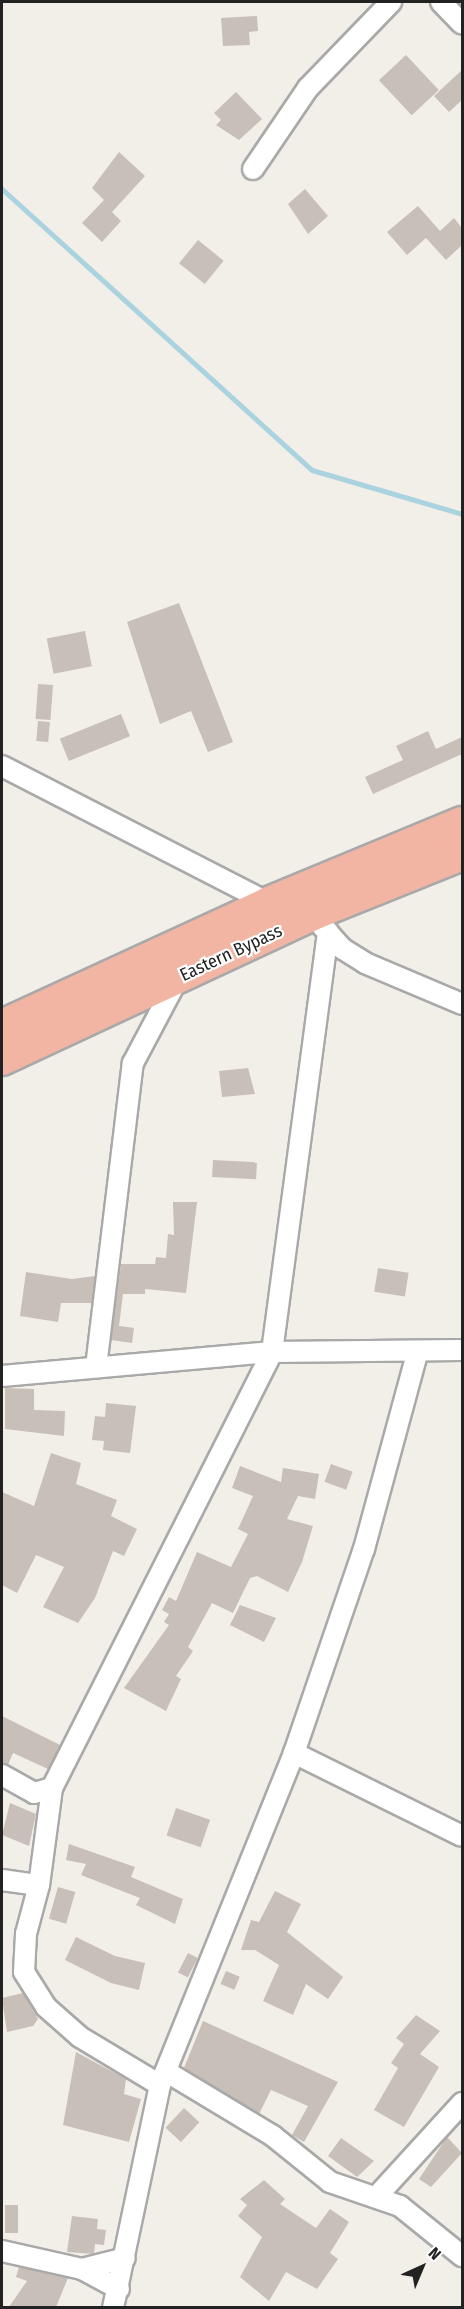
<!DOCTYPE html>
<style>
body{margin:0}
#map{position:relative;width:464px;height:2309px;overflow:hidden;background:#f2efe9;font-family:"Fira Sans Condensed",sans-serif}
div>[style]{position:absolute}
.stream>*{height:5px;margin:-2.5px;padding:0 2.5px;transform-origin:2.5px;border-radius:2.5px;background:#aad3df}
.building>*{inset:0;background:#c7bfb8;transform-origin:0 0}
.roads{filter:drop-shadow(2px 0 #a9a9a9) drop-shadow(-2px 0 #a9a9a9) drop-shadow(0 2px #a9a9a9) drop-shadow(0 -2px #a9a9a9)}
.minor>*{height:20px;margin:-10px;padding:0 10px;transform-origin:10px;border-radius:10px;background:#fff}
.trunk>*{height:32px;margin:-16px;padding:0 16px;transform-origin:16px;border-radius:16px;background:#f2b4a3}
span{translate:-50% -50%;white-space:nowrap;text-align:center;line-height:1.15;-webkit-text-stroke:4.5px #fff;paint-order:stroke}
.street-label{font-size:18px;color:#222}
.frame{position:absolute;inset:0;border:3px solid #222;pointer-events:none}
.north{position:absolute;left:392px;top:2237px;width:60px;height:60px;-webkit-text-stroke:4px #fff;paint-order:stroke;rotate:44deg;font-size:16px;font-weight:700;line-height:24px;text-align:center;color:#222}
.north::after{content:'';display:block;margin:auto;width:21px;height:27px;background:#222;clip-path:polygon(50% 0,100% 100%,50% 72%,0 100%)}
</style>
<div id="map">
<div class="stream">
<i style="left:2px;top:189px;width:418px;rotate:42.2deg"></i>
<i style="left:312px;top:470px;width:156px;rotate:16.3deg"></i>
</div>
<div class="building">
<i style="clip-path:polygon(257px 16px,258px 31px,249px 32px,250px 45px,223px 46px,221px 18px)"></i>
<i style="left:406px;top:55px;width:48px;height:37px;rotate:47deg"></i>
<i style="clip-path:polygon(462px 70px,462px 100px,449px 112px,434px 96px)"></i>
<i style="clip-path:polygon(236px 92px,262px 119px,239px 140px,216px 125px,221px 120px,214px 113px)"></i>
<i style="clip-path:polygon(119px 152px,145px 176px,112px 212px,121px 221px,102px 242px,82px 223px,104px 200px,92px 188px)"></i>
<i style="clip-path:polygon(305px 189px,328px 216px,308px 234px,288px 204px)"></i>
<i style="clip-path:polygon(418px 206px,440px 231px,454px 218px,462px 228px,462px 245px,446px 260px,426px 238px,407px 255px,387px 232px)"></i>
<i style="left:198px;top:240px;width:33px;height:30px;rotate:39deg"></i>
<i style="clip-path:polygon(179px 603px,233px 742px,208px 752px,191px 711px,160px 724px,127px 622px)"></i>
<i style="left:85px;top:631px;width:36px;height:39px;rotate:79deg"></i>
<i style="left:38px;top:684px;width:15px;height:35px;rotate:4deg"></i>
<i style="left:121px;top:714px;width:24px;height:66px;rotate:68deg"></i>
<i style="left:38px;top:721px;width:12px;height:20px;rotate:5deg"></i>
<i style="clip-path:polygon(428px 731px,436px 749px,462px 737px,462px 754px,373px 794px,365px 777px,403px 760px,396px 746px)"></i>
<i style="clip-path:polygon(248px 1068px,255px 1094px,222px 1097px,219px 1071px)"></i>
<i style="left:213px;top:1160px;width:44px;height:17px;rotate:3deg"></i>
<i style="clip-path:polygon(173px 1202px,197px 1202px,186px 1293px,145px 1289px,145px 1294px,123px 1294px,119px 1326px,134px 1328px,132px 1343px,111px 1340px,121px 1264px,155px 1264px,156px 1257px,166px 1258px,168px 1234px,174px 1235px)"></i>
<i style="left:378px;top:1268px;width:31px;height:24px;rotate:9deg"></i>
<i style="clip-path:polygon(26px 1272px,72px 1279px,95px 1276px,92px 1303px,61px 1303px,58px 1322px,20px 1316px)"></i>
<i style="clip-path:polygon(5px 1388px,34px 1389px,34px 1410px,65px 1411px,64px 1436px,5px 1429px)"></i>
<i style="clip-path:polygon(106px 1403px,136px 1406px,130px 1453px,103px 1450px,104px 1441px,92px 1440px,95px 1416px,105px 1417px)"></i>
<i style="clip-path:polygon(51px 1453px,81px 1463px,76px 1484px,117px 1500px,111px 1516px,137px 1529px,124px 1556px,113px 1551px,95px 1598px,78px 1623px,43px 1607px,64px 1567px,36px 1555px,17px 1593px,2px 1585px,2px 1492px,34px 1506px)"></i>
<i style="left:331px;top:1464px;width:23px;height:19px;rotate:20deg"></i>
<i style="clip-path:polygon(240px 1466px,281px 1482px,283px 1468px,319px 1474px,315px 1499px,298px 1496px,287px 1519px,313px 1526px,302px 1562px,288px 1592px,257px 1576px,250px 1578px,233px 1613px,212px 1603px,188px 1647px,193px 1651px,176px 1676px,181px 1679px,166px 1711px,124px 1688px,169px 1625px,164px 1622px,169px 1614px,162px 1610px,169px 1597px,176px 1601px,197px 1552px,231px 1567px,248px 1534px,238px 1529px,253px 1496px,232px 1488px)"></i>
<i style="clip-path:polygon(240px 1605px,276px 1618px,264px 1642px,230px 1625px)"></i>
<i style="clip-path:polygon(2px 1716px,60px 1745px,48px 1769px,13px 1753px,8px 1765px,2px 1763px)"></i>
<i style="clip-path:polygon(10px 1803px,36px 1814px,29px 1846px,2px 1835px)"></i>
<i style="left:176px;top:1808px;width:36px;height:29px;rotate:19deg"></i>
<i style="clip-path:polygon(69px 1844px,135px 1867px,131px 1877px,183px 1899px,175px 1924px,136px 1905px,140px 1898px,81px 1875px,86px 1864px,66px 1860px)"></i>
<i style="left:58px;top:1887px;width:18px;height:33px;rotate:16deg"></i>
<i style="clip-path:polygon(275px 1891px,301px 1904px,287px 1932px,343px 1977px,328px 1999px,306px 1984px,293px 2015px,263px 2001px,279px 1965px,255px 1950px,241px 1950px,251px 1920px,259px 1922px)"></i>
<i style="clip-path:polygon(76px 1937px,115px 1956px,145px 1963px,139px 1990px,111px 1983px,65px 1960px)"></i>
<i style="left:188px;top:1953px;width:11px;height:22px;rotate:27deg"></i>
<i style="left:226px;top:1971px;width:15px;height:14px;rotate:23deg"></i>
<i style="clip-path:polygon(23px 1993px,38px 2019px,33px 2026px,7px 2032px,2px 1998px)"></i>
<i style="clip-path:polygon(416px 2015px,440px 2031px,420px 2054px,439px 2067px,404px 2127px,374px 2110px,398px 2068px,391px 2063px,404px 2044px,396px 2038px)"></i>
<i style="clip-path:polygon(203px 2021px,338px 2082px,304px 2142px,292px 2135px,308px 2106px,271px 2090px,259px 2114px,184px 2068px)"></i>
<i style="clip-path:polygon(76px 2052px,126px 2079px,124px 2094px,141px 2099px,129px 2142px,63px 2125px)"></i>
<i style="left:184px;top:2108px;width:21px;height:27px;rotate:43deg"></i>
<i style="clip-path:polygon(447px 2137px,462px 2153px,431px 2187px,419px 2179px)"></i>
<i style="clip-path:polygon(341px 2138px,374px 2161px,357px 2177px,328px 2156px)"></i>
<i style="clip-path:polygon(264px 2180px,285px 2199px,280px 2204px,316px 2228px,330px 2209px,349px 2222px,330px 2253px,338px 2259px,317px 2289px,286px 2272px,269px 2301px,240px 2277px,262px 2237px,238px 2216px,247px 2205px,240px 2199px)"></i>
<i style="left:5px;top:2205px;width:13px;height:28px"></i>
<i style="clip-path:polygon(72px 2216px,98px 2219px,97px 2229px,106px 2230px,104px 2245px,95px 2244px,94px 2254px,67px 2252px)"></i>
<i style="clip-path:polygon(19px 2267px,68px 2278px,56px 2307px,9px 2307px,27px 2281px,16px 2277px)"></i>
</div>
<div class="roads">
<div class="minor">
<i style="left:441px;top:2px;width:30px;rotate:46deg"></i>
<i style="left:253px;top:169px;width:98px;rotate:-55.8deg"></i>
<i style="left:308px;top:88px;width:120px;rotate:-46deg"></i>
<i style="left:2px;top:766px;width:300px;rotate:27.2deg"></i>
<i style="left:322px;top:926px;width:31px;rotate:48deg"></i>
<i style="left:343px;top:949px;width:26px;rotate:32deg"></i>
<i style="left:365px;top:963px;width:105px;rotate:22.9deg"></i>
<i style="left:96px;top:1367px;width:306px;rotate:-83.1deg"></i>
<i style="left:133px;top:1063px;width:96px;rotate:-62.1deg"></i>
<i style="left:2px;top:1376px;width:271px;rotate:-5.1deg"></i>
<i style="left:272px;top:1352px;width:190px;rotate:-0.6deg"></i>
<i style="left:294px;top:1753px;width:187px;rotate:26.3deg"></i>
<i style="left:2px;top:1775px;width:37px;rotate:29deg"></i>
<i style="left:34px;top:1793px;width:19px;rotate:-16deg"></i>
<i style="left:52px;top:1788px;width:488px;rotate:-63.2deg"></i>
<i style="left:272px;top:1352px;width:424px;rotate:-82.4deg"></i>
<i style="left:52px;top:1788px;width:98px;rotate:97.6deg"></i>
<i style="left:39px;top:1885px;width:51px;rotate:104.9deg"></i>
<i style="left:26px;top:1934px;width:38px;rotate:93deg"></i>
<i style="left:24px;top:1972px;width:41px;rotate:57.8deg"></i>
<i style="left:46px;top:2007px;width:45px;rotate:41.4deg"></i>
<i style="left:80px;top:2037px;width:93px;rotate:31deg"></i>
<i style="left:2px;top:1880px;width:37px;rotate:8deg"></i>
<i style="left:167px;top:2072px;width:124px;rotate:31.1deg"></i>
<i style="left:273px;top:2136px;width:73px;rotate:38.9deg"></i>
<i style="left:330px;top:2182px;width:74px;rotate:18.9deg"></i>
<i style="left:400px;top:2206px;width:80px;rotate:38.9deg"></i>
<i style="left:378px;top:2195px;width:125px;rotate:-47.6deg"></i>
<i style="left:2px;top:2251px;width:82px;rotate:12.7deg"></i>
<i style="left:82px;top:2269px;width:42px;rotate:28.4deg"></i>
<i style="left:82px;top:2269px;width:44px;rotate:-14.3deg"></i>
<i style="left:113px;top:2308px;width:228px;rotate:-78.1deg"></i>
<i style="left:160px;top:2085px;width:358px;rotate:-68deg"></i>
<i style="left:294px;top:1753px;width:216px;rotate:-71.1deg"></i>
<i style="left:364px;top:1549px;width:202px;rotate:-74.8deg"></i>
</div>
<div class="trunk">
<i style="left:2px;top:1026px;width:294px;rotate:-24.7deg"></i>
<i style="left:269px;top:903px;width:209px;rotate:-22.5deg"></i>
<i style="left:2px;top:1059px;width:343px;rotate:-25deg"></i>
<i style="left:313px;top:914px;width:161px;rotate:-21.9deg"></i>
</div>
</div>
<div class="street-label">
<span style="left:231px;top:953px;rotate:-25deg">Eastern Bypass</span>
</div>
<div class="frame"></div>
<div class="north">N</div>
</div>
